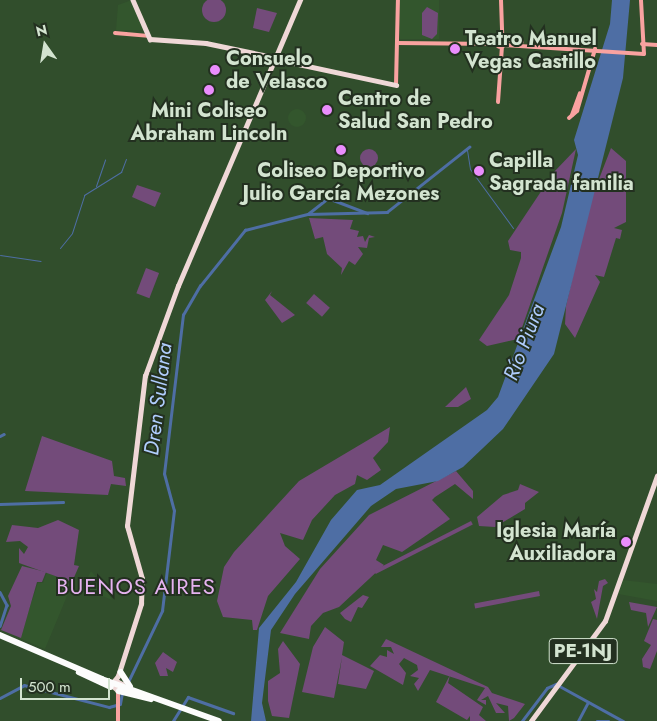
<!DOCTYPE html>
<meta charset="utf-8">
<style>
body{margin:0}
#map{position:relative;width:657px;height:721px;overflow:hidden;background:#314e2c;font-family:Jost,sans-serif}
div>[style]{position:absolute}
.built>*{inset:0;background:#33562d;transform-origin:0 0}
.round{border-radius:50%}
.green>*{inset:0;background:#734b7a;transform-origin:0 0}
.water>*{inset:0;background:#4e6ea4}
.stream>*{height:1px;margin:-0.5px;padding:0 0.5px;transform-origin:0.5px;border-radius:0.5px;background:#4e6ea4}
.canal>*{height:2.5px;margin:-1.25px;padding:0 1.25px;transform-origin:1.25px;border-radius:1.25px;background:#4e6ea4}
.secondary>*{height:4px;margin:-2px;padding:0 2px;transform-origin:2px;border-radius:2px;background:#f9a2a0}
.secondary>.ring{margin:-2px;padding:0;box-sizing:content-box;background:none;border:4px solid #f9a2a0;border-radius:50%}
.primary>*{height:4.5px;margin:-2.25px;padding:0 2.25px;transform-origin:2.25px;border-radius:2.25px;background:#efd8d7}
.motorway>*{height:5.5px;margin:-2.75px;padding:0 2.75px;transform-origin:2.75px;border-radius:2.75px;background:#fcfcfc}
.dots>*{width:14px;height:14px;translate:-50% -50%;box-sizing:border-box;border:2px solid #233020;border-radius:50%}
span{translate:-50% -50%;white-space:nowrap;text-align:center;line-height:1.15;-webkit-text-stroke:4px #233020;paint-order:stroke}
.shield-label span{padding:1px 4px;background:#233020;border:1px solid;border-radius:4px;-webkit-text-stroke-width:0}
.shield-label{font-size:19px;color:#d3e4d0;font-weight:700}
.poi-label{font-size:20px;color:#d3e4d0;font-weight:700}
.left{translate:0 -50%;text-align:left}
.right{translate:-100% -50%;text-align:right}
.water-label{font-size:21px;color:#b0cdfd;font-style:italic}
.quarter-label{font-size:22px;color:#e6b3f0;letter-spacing:1px}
.north{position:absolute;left:20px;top:20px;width:50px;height:50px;-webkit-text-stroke:4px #233020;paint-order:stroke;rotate:347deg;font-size:14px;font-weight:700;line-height:20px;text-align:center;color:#d3e4d0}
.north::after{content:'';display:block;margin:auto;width:18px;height:22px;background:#d3e4d0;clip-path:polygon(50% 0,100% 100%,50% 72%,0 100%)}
.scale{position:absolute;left:20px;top:678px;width:90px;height:22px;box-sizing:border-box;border:2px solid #d3e4d0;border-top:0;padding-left:6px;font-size:15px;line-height:18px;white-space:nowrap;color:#d3e4d0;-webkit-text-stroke:4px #233020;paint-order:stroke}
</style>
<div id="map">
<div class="built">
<i style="clip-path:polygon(132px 0,144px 30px,116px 30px,118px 5px)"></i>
<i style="left:400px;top:0;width:39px;height:39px"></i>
<i class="round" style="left:288px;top:109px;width:18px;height:18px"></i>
<i style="clip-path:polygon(91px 571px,107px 589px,112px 600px,82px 588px)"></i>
<i style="clip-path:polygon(47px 572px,72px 584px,45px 649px,19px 638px,38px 583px,43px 583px)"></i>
<i style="clip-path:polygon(623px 580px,657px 584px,657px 601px,618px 594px)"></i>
</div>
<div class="green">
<i class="round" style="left:202px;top:-2px;width:24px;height:24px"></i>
<i style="clip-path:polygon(427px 7px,438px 13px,437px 34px,432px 39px,422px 35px,422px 13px)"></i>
<i style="clip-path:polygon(257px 8px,277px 13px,269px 32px,253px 28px)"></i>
<i style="clip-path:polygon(611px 148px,626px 161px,626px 222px,614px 228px,622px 230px,620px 239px,616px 238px,604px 277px,595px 275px,600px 282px,575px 338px,565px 324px,566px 306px,589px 205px)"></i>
<i class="round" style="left:360px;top:149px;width:18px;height:18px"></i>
<i style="clip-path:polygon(576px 149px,562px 213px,518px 339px,487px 346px,479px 340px,509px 295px,521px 258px,521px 252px,510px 250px,508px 241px,554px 172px)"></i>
<i style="clip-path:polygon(137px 185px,161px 193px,155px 207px,132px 197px)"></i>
<i style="clip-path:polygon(309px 218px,353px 220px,350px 229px,359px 231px,357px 237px,363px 236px,365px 242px,369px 235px,375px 237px,369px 238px,367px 248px,358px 247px,363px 254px,355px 265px,349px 261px,341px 275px,342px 268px,327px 254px,323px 237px,315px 239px)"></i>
<i style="left:146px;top:268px;width:14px;height:27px;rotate:21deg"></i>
<i style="clip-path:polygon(272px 291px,270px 295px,295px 315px,282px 323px,265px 300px)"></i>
<i style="left:314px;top:294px;width:21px;height:12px;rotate:41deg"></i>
<i style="clip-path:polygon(466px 387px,471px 399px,458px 407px,445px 407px)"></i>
<i style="clip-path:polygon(390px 427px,388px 442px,373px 458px,381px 470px,367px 480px,357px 475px,355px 484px,335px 495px,312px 520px,303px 540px,280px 533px,285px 546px,300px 559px,268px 596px,257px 630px,253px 630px,252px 620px,223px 617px,217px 601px,224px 567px,234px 552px,299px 481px)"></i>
<i style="clip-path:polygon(42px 436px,112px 461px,114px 476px,125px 478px,126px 486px,111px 484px,108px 495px,25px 491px)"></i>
<i style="clip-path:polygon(456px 471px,473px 491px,473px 499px,455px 484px,435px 497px,432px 500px,450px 519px,402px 552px,383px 545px,376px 560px,384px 565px,339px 607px,323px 613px,311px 626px,309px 639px,280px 633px,320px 569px,369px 515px)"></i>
<i style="clip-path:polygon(520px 484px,539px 492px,525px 503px,525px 509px,495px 527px,479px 526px,477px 517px,503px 495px,518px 490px)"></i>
<i style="clip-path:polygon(58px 520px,79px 530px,74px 565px,79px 566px,72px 582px,19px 563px,19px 548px,24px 554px,28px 547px,20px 541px,6px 542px,12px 525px,38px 528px)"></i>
<i style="left:471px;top:521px;width:4px;height:109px;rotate:63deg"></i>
<i style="clip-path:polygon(22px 566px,46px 572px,42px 582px,37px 582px,21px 638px,1px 630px,11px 606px,8px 596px)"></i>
<i style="clip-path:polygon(605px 579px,608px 583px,603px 586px,597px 619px,591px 602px,596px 599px,594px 589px,597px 592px,599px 581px)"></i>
<i style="left:539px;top:591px;width:5px;height:66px;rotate:79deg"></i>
<i style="clip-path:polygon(363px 595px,369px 597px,362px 608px,358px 607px,351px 622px,345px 619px,340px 613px)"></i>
<i style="clip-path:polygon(629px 602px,657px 607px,648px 627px,646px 613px,631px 610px)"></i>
<i style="clip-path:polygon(653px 619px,657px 620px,657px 651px,650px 669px,643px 667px,642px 659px,651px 645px,644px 641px)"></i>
<i style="clip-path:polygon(325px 627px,344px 642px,342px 655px,374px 671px,366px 689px,338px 684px,342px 657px,334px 698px,302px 692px,313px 647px)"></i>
<i style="clip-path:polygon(386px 639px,488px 687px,492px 693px,525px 704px,514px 718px,509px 721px,508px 706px,496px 703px,505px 713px,496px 713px,488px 696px,481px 700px,486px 700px,486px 705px,477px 700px,485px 688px,430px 670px,418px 691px,414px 684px,419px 678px,410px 676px,418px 670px,417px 665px,404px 658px,399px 664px,406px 673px,403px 685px,370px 666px,380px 655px,387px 657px,387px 650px,394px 654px,391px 647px,381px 647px)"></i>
<i style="clip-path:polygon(283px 641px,300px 664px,289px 718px,272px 716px,268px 701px,268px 681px,280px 673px,278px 649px)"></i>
<i style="clip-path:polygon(163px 652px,177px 662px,173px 672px,166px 668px,168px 676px,160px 676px,155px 663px)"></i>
<i style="clip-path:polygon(450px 675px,448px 683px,483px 707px,479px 715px,486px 721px,470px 721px,470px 716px,467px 720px,436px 702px)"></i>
</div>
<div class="water">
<i style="clip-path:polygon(612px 0,630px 0,623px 78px,554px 354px,503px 429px,463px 467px,438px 481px,396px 489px,371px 506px,295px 594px,271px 630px,262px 703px,266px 721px,251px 721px,259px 628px,296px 582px,331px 520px,357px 490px,380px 485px,487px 410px,498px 397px,561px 227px,578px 155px,574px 140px,610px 24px)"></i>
</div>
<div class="stream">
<i style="left:467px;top:150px;width:19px;rotate:81deg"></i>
<i style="left:470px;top:169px;width:73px;rotate:53.9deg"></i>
<i style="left:96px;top:186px;width:28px;rotate:-71deg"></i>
<i style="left:60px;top:248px;width:19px;rotate:-51deg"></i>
<i style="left:72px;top:233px;width:40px;rotate:-72deg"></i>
<i style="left:84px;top:195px;width:44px;rotate:-31.9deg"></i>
<i style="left:121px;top:172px;width:14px;rotate:-69deg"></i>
<i style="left:0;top:255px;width:41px;rotate:8.3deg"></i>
</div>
<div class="canal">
<i style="left:309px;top:213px;width:24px;rotate:-38deg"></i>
<i style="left:328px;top:198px;width:42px;rotate:21deg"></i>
<i style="left:0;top:436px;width:4px;rotate:-27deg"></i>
<i style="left:0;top:504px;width:63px;rotate:-1.8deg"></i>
<i style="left:0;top:592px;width:15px;rotate:62deg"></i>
<i style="left:7px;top:605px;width:22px;rotate:108deg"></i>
<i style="left:128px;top:682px;width:79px;rotate:-64.4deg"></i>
<i style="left:162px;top:611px;width:101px;rotate:-83.2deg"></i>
<i style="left:174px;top:511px;width:38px;rotate:-105deg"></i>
<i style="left:164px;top:474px;width:160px;rotate:-83.2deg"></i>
<i style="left:183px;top:315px;width:34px;rotate:-60deg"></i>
<i style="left:200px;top:286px;width:72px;rotate:-51.2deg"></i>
<i style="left:245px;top:230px;width:65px;rotate:-14.3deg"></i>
<i style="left:308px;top:214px;width:79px;rotate:-1.5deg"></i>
<i style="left:387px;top:212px;width:105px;rotate:-38.4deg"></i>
<i style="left:0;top:698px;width:27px;rotate:-28deg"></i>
<i style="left:24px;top:685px;width:88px;rotate:14.5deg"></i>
<i style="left:109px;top:707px;width:11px;rotate:-15deg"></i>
<i style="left:120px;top:704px;width:11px;rotate:-80deg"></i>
<i style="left:173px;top:721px;width:28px;rotate:-58deg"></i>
<i style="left:188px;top:697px;width:48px;rotate:19.6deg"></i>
<i style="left:522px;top:721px;width:41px;rotate:-52.9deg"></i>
<i style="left:547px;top:688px;width:10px;rotate:-24deg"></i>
<i style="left:556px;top:684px;width:77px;rotate:28.9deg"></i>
<i style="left:578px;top:721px;width:21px;rotate:-62deg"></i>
<i style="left:597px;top:721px;width:12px"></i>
</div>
<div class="secondary">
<i style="left:501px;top:0;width:38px;rotate:88deg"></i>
<i style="left:115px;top:33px;width:33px;rotate:5deg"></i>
<i class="ring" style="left:495.5px;top:37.5px;width:5px;height:5px"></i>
<i style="left:504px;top:39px;width:18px;rotate:9deg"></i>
<i style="left:397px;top:43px;width:99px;rotate:0.6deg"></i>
<i style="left:642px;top:44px;width:15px;rotate:4deg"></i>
<i style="left:504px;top:45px;width:140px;rotate:3.7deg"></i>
<i style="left:644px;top:54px;width:54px;rotate:-93.2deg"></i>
<i style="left:396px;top:85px;width:85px;rotate:-88.7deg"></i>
<i style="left:498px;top:102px;width:56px;rotate:-85.9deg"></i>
<i style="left:572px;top:115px;width:23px;rotate:-70deg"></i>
<i style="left:569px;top:118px;width:11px;rotate:-41deg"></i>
<i style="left:577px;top:111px;width:65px;rotate:-73.8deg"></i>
<i style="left:118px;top:721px;width:30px;rotate:-90deg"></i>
</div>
<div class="primary">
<i style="left:133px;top:0;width:43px;rotate:66.4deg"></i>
<i style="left:150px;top:39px;width:56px;rotate:4.1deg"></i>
<i style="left:206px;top:43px;width:68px;rotate:11.8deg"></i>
<i style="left:275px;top:59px;width:124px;rotate:12.1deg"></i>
<i style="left:115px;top:680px;width:8px;rotate:30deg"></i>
<i style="left:122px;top:684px;width:8px;rotate:120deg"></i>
<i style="left:118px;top:691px;width:9px;rotate:-139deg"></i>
<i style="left:111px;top:685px;width:11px;rotate:-52deg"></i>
<i style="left:118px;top:676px;width:76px;rotate:-72.3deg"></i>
<i style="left:141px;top:604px;width:25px;rotate:-88deg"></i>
<i style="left:142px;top:579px;width:55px;rotate:-105.8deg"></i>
<i style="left:127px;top:526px;width:151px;rotate:-83.2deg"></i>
<i style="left:145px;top:376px;width:96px;rotate:-69.9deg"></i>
<i style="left:178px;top:286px;width:311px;rotate:-66.9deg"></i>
<i style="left:531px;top:721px;width:124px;rotate:-53.5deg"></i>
<i style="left:605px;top:621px;width:154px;rotate:-70.3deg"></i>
</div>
<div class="motorway">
<i style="left:0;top:635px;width:111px;rotate:23.3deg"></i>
<i style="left:102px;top:679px;width:124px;rotate:19.7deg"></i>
<i style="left:79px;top:672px;width:35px;rotate:25deg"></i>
<i style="left:121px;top:672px;width:17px;rotate:57deg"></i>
<i style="left:119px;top:691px;width:33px;rotate:14deg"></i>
</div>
<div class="dots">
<i style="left:455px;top:49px;background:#ea8dfd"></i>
<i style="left:215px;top:70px;background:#ea8dfd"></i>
<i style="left:209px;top:90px;background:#ea8dfd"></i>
<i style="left:327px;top:110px;background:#ea8dfd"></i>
<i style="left:341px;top:150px;background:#ea8dfd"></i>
<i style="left:479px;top:171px;background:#ea8dfd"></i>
<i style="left:626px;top:542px;background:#ea8dfd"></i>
</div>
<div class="shield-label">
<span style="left:583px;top:651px">PE-1NJ</span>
</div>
<div class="poi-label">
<span class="left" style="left:465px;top:50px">Teatro Manuel<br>Vegas Castillo</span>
<span class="left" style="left:226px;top:70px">Consuelo<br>de Velasco</span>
<span class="left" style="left:338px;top:110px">Centro de<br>Salud San Pedro</span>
<span style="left:209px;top:122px">Mini Coliseo<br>Abraham Lincoln</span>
<span class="left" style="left:489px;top:172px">Capilla<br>Sagrada familia</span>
<span style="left:341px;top:182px">Coliseo Deportivo<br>Julio García Mezones</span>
<span class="right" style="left:616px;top:542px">Iglesia María<br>Auxiliadora</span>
</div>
<div class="water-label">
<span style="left:524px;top:342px;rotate:-69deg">Río Piura</span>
<span style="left:158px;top:399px;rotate:-83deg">Dren Sullana</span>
</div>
<div class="quarter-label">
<span style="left:136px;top:587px">BUENOS AIRES</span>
</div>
<div class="north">N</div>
<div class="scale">500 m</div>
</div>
